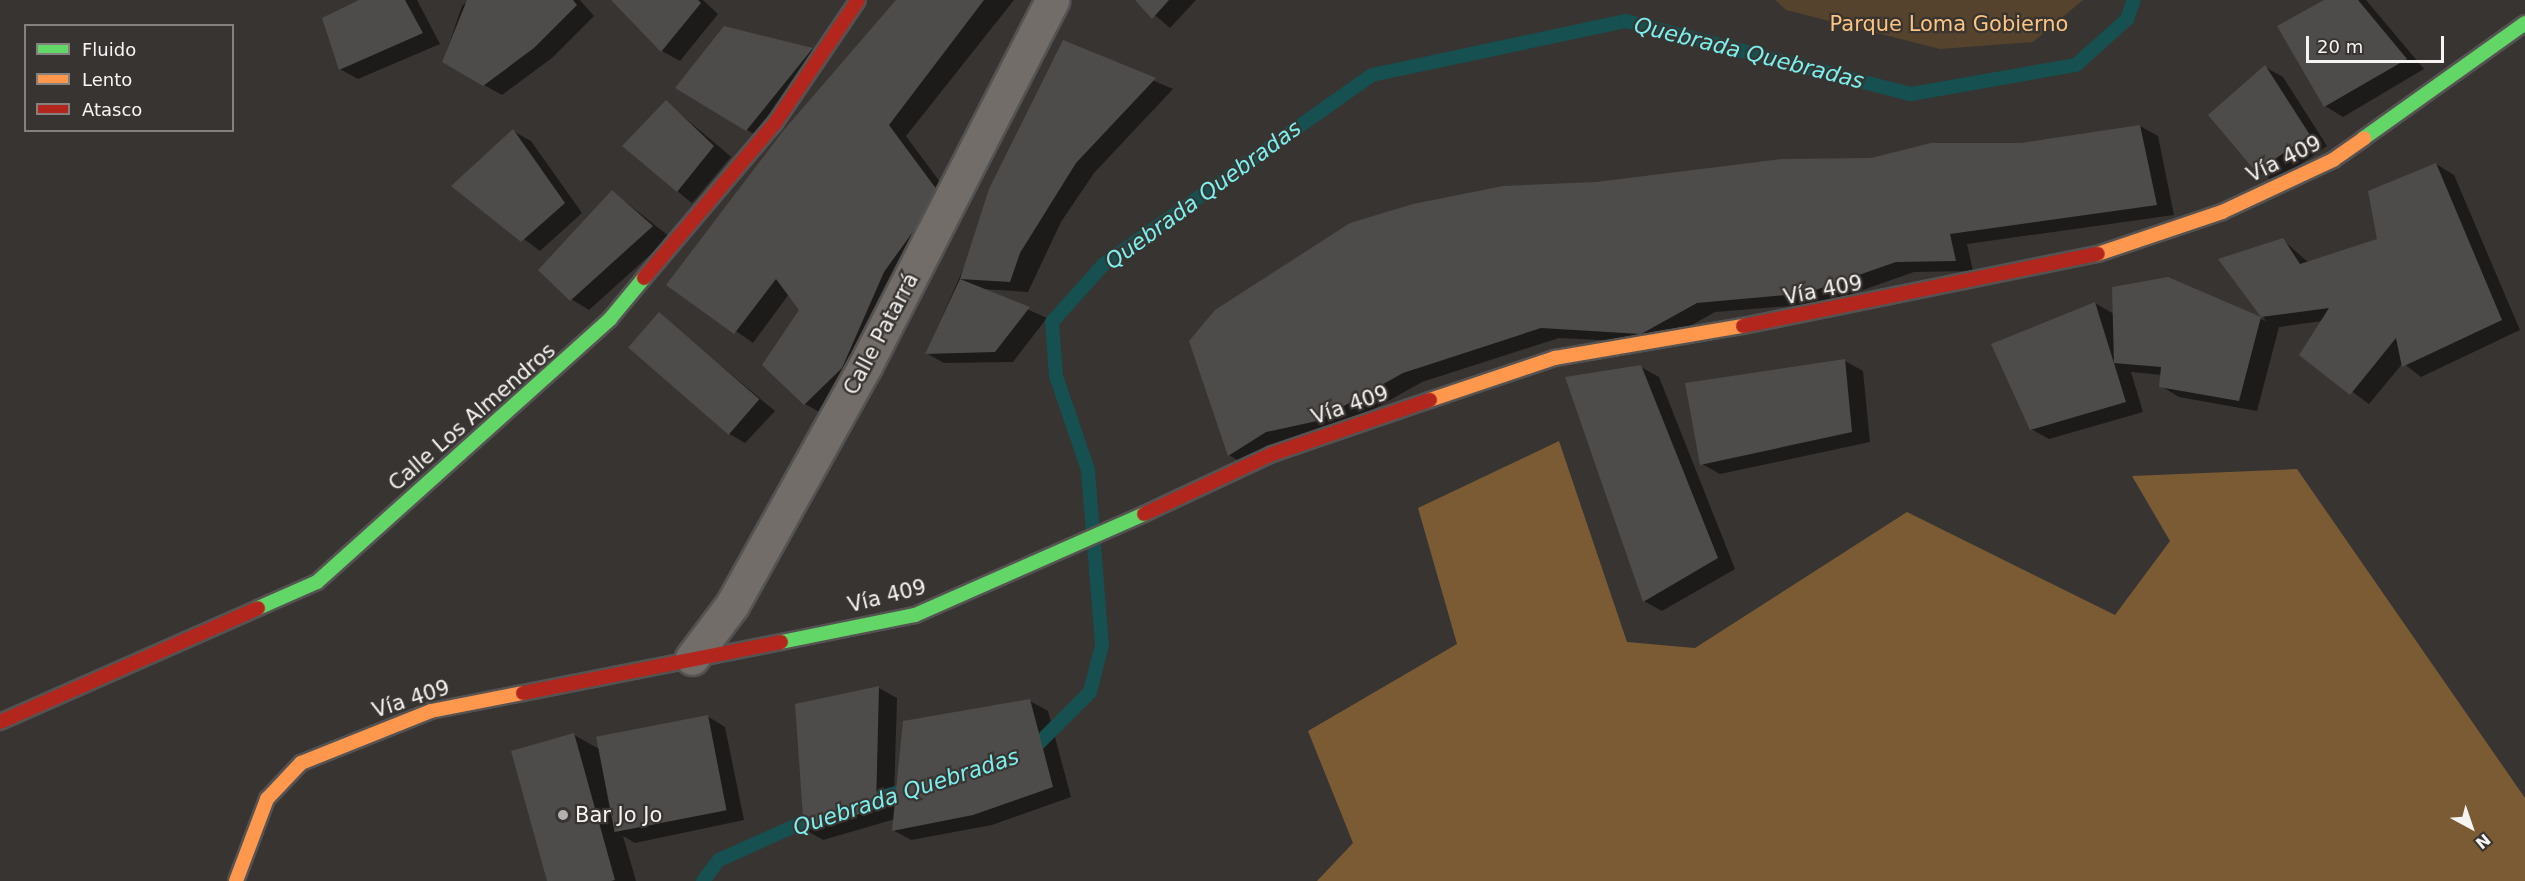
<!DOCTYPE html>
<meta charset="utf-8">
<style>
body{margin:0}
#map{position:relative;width:2525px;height:881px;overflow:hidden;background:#373432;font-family:"DejaVu Sans",sans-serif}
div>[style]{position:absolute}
.green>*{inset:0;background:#55432d}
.forest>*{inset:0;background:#7b5b34}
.shadow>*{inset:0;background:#0007;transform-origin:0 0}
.stream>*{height:14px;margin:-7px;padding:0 7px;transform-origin:7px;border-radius:7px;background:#165050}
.building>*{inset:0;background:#4e4c4a;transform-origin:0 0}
.roads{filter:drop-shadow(2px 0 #555352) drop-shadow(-2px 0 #555352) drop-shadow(0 2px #555352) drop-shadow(0 -2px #555352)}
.street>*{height:33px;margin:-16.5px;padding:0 16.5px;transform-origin:16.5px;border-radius:16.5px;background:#726d68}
.fast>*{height:14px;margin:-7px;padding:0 7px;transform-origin:7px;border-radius:7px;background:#63d668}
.slow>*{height:14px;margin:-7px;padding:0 7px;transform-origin:7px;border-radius:7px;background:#ff974d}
.jam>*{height:14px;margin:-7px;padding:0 7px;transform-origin:7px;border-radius:7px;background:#b3261e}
.dots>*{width:16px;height:16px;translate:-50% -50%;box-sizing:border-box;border:3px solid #383431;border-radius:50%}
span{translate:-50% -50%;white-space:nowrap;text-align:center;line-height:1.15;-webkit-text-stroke:4.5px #383431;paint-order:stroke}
.park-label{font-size:21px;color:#fdc37f}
.street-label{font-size:21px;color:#f6f4f2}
.poi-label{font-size:21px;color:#f6f4f2}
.left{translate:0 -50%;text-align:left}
.water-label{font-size:22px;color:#7af0ef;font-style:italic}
.legend{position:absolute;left:24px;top:24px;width:210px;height:108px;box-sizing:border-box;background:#383431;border:2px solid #84817e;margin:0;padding:8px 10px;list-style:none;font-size:18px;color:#f6f4f2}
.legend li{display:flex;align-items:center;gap:12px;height:30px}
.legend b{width:30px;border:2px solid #84817e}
.north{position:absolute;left:2441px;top:797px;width:60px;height:60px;-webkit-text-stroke:4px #383431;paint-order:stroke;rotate:140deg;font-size:16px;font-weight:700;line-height:24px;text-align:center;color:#f6f4f2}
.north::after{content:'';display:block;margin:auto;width:21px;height:27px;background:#f6f4f2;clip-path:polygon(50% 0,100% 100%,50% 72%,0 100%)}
.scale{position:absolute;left:2306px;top:36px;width:138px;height:27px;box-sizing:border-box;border:3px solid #f6f4f2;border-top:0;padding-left:8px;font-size:18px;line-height:21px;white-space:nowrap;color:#f6f4f2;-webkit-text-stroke:4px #383431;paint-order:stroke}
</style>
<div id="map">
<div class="green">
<i style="clip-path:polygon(1775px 0,2083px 0,2033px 42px,1940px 49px,1786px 10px)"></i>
</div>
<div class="forest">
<i style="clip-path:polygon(1559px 441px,1627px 642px,1695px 648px,1907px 512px,2115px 615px,2170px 541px,2132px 476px,2297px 469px,2525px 798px,2525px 881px,1317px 881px,1353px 843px,1308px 731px,1457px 644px,1418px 508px)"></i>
</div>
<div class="shadow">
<i style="clip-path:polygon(362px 0,417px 0,440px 44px,358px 79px,340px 69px)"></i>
<i style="clip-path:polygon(469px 0,580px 0,594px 16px,552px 58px,502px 95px,443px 62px,462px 6px)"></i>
<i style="clip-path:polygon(613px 0,703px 0,718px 14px,680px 61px,662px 51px)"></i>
<i style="clip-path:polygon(897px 0,1014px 0,906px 136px,957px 205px,823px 414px,805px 404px,801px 310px,789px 294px,753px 343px,669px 284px)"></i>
<i style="clip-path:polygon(1137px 0,1196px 0,1170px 28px)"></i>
<i style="clip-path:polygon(2327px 0,2366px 0,2424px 69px,2343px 117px,2325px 106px,2279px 27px)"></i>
<i style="clip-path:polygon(725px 28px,813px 49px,765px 140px,747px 130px)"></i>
<i style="clip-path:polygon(1064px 42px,1173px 89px,1094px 173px,1061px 222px,1028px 292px,982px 289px,1047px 318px,1013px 362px,944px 363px,926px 353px)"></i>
<i style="clip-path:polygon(2265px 67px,2283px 77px,2327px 146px,2275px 182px,2257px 171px,2210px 115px)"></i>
<i style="left:666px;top:102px;width:85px;height:61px;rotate:40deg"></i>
<i style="clip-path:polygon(2140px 126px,2158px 136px,2174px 215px,1967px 244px,1973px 271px,1914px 272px,1826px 303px,1715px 312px,1660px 343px,1559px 338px,1422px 382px,1335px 431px,1247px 466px,1229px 455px,1596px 184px,2021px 145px)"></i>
<i style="clip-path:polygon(513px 131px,531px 141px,582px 213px,540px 251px,453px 186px)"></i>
<i style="clip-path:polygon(2436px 164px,2454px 175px,2520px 330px,2421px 377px,2403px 363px,2369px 404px,2301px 354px,2322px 321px,2279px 327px,2257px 411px,2179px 397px,2161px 386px,2162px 375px,2131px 372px,2143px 412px,2049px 439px,2031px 429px,2095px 303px,2114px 314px,2168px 279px,2266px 321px,2221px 260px,2283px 240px,2309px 263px,2379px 240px)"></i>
<i style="clip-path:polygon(613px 192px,670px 237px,589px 310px,571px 299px)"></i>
<i style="clip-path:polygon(659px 314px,775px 411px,745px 443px,728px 433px)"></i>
<i style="clip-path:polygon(1845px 361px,1863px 371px,1870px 442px,1720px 474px,1702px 464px)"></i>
<i style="clip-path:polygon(1641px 367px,1659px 377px,1735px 569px,1662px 611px,1644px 601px,1567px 379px)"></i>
<i style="clip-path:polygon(879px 688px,897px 698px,894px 799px,1030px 701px,1048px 711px,1071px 797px,992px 825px,911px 840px,893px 830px,895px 819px,823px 840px,806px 830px)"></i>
<i style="clip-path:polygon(707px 716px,725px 727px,744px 820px,635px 843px,623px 836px,636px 881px,548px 881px,574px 735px,601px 750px)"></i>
</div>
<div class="stream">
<i style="left:1029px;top:753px;width:86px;rotate:-45deg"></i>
<i style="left:1090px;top:692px;width:49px;rotate:-75.7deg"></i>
<i style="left:1102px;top:645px;width:176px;rotate:-94.6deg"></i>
<i style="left:1088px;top:470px;width:99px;rotate:-108.8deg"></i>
<i style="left:1056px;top:376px;width:54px;rotate:-94.2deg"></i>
<i style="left:1052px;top:322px;width:78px;rotate:-48.1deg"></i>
<i style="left:1104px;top:264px;width:328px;rotate:-35.2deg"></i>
<i style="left:1372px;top:75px;width:260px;rotate:-12deg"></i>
<i style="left:1626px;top:21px;width:294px;rotate:14.4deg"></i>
<i style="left:1911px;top:94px;width:168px;rotate:-10deg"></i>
<i style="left:2076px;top:65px;width:69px;rotate:-42deg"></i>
<i style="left:2127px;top:19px;width:20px;rotate:-70deg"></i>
<i style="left:860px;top:803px;width:56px;rotate:-15.5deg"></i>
<i style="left:703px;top:881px;width:26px;rotate:-53deg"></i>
<i style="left:719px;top:860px;width:110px;rotate:-24.2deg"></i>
</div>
<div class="building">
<i style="clip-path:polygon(359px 0,405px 0,423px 33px,339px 70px,322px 18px)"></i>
<i style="clip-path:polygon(467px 0,573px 0,577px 5px,534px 48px,483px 86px,442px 62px)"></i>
<i style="clip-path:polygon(611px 0,698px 0,701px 3px,661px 52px)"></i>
<i style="clip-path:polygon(896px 0,984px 0,889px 125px,940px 194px,884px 272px,842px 368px,804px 405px,762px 365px,799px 310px,776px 279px,734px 334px,666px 285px,783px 131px)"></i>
<i style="clip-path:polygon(1135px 0,1169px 0,1152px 19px)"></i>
<i style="clip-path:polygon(2324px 0,2358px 0,2407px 59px,2324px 107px,2277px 26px)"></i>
<i style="clip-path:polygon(724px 26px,813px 48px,746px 131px,675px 88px)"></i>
<i style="clip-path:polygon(1063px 40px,1156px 78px,1076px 163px,1020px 253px,1010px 282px,960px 279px,989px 189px)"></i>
<i style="clip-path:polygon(2265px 65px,2310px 135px,2256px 172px,2208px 115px)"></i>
<i style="clip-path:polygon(666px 100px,714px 146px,677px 192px,622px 146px)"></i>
<i style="clip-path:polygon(2140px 125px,2157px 205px,1950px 234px,1956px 261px,1896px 262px,1807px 293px,1697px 303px,1641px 334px,1541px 328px,1403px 373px,1317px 421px,1266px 432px,1228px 456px,1189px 341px,1215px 310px,1350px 223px,1413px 204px,1503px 186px,1596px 182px,1782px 159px,1871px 158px,1931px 143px,2021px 143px)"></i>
<i style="clip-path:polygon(513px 129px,565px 203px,521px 242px,451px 186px)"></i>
<i style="clip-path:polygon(2436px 163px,2502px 320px,2402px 367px,2396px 338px,2350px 395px,2299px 355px,2329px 308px,2261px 317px,2218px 259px,2283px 238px,2300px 264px,2377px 239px,2368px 191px)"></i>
<i style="clip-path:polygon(612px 190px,653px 226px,570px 301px,538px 270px)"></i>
<i style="clip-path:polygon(2168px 277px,2261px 317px,2239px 401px,2159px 387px,2161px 367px,2114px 363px,2112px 287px)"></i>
<i style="clip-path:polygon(960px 279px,1030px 307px,995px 352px,925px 354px)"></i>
<i style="clip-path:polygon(2095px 302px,2126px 402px,2030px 430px,1991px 344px)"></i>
<i style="left:659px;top:312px;width:133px;height:47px;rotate:41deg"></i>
<i style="clip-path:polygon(1845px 359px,1852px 432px,1700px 465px,1685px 383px)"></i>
<i style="clip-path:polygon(1641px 365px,1718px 558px,1643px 602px,1565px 377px)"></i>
<i style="clip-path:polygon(879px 686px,876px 809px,804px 831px,795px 704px)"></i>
<i style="clip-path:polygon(1030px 699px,1053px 787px,973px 815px,892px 831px,903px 721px)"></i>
<i style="left:708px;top:715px;width:97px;height:114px;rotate:79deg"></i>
<i style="clip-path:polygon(574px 733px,615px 880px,611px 881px,547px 881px,511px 751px)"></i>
</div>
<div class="roads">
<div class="street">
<i style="left:692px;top:658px;width:66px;rotate:-53deg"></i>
<i style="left:732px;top:605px;width:274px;rotate:-60.9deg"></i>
<i style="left:865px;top:366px;width:411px;rotate:-62.9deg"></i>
</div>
<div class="fast">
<i style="left:2364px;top:138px;width:198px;rotate:-35.5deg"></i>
<i style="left:258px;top:608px;width:64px;rotate:-23.8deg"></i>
<i style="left:317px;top:582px;width:394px;rotate:-41.9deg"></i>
<i style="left:610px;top:319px;width:53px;rotate:-50.3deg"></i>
<i style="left:781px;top:642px;width:137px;rotate:-11.4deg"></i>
<i style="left:915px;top:615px;width:250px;rotate:-23.8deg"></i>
</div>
<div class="slow">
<i style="left:2098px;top:254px;width:131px;rotate:-18.7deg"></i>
<i style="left:2222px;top:212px;width:123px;rotate:-25.1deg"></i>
<i style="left:2333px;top:160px;width:38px;rotate:-35deg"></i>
<i style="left:1430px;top:400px;width:132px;rotate:-18.6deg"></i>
<i style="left:1555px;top:358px;width:191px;rotate:-9.7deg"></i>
<i style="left:236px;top:881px;width:88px;rotate:-69.3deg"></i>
<i style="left:267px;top:799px;width:50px;rotate:-46.6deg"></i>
<i style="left:301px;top:763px;width:140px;rotate:-21.8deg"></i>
<i style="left:431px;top:711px;width:94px;rotate:-11.1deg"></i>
</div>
<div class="jam">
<i style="left:644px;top:278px;width:203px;rotate:-49.8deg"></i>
<i style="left:775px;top:123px;width:148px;rotate:-56deg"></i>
<i style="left:1743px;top:326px;width:362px;rotate:-11.5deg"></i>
<i style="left:1144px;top:514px;width:141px;rotate:-25.1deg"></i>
<i style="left:1272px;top:454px;width:167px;rotate:-18.9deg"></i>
<i style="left:523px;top:693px;width:263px;rotate:-11.2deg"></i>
<i style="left:0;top:722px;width:282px;rotate:-23.8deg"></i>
</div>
</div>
<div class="dots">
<i style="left:563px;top:815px;background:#b3b1af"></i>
</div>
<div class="park-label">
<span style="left:1949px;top:24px">Parque Loma Gobierno</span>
</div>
<div class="street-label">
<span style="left:2284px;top:159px;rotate:-26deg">Vía 409</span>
<span style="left:1823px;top:290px;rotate:-11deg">Vía 409</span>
<span style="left:881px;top:334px;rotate:-62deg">Calle Patarrá</span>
<span style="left:1350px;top:405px;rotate:-19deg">Vía 409</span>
<span style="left:472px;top:417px;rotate:-41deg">Calle Los Almendros</span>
<span style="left:887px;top:596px;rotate:-14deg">Vía 409</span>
<span style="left:411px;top:699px;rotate:-18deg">Vía 409</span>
</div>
<div class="poi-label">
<span class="left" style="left:575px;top:815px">Bar Jo Jo</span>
</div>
<div class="water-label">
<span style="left:1749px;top:53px;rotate:14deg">Quebrada Quebradas</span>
<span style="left:1203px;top:195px;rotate:-36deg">Quebrada Quebradas</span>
<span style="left:906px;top:792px;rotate:-18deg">Quebrada Quebradas</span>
</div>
<ul class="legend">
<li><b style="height:8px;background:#63d668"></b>Fluido</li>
<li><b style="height:8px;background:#ff974d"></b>Lento</li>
<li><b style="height:8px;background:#b3261e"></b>Atasco</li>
</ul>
<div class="north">N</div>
<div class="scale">20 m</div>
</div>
